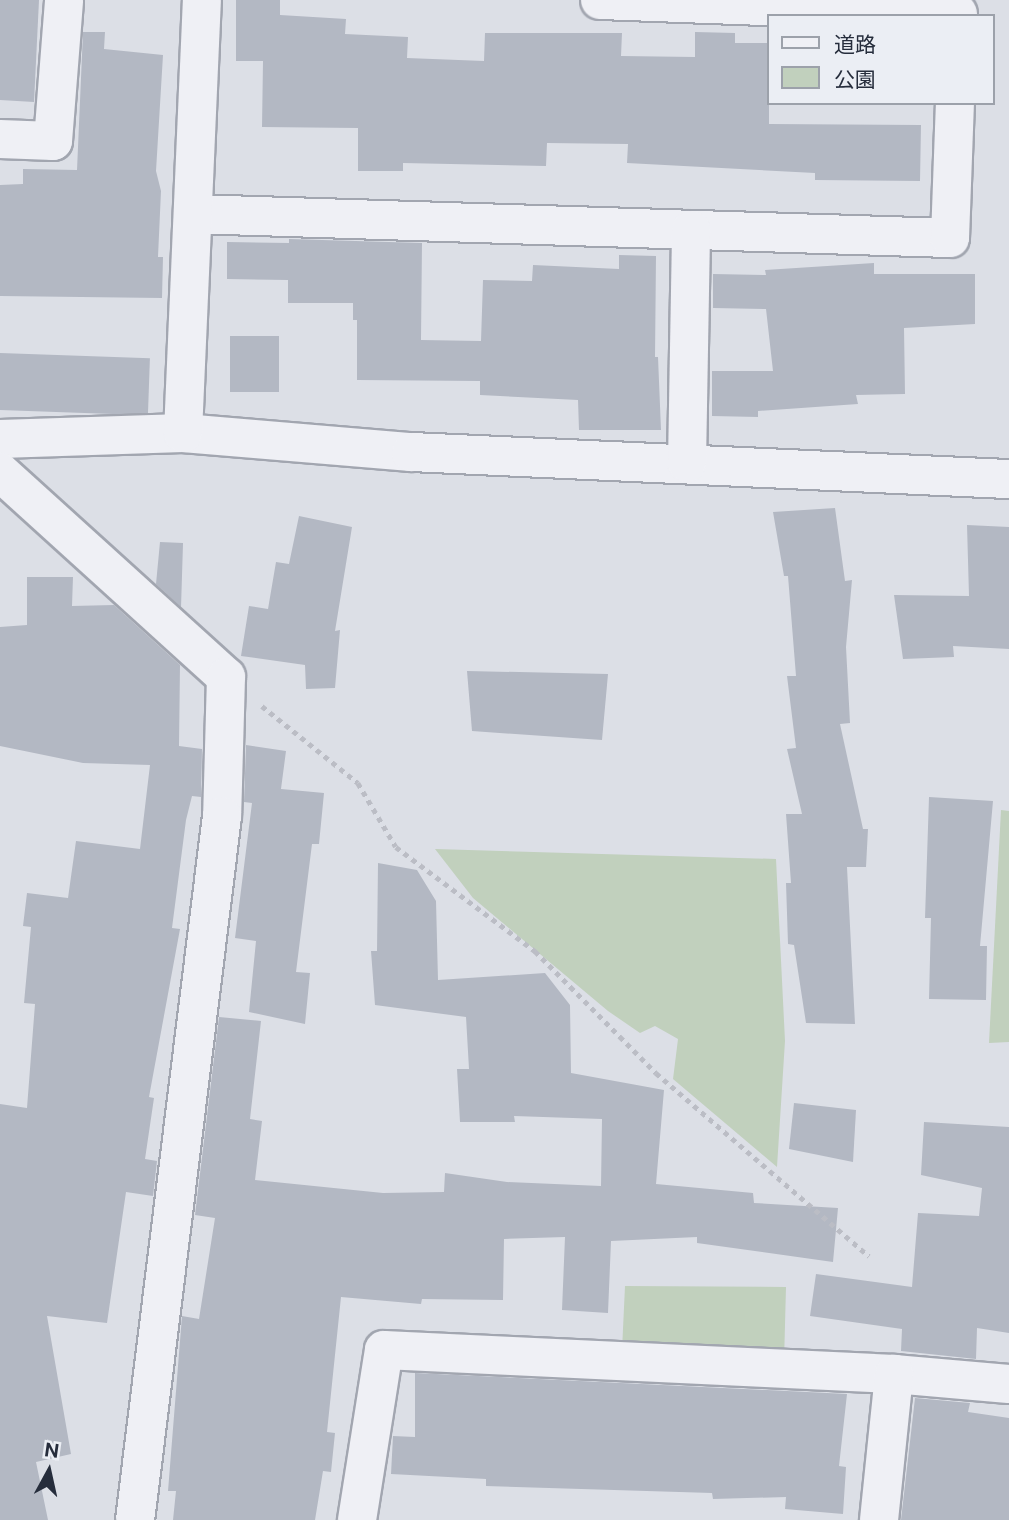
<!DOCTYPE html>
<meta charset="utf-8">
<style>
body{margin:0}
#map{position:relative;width:1009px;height:1520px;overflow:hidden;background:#dcdfe6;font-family:"Public Sans","Noto Sans JP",sans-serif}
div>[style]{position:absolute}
.green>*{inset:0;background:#c1d0bd}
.building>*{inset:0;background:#b3b8c3;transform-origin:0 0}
.path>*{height:4.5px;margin-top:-2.25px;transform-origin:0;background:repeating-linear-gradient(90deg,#bbbdc5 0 5px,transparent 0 10px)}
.roads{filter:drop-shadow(2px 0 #a2a6b0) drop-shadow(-2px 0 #a2a6b0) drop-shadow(0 2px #a2a6b0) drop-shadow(0 -2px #a2a6b0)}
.minor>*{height:38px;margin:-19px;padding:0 19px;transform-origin:19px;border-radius:19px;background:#eff0f5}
.tertiary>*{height:38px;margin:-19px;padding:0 19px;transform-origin:19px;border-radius:19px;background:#eff0f5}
span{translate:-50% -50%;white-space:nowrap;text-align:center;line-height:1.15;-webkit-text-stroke:7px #ebeef4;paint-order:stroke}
.legend{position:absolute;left:767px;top:14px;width:228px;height:91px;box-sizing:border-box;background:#ebeef4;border:2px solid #9ca1aa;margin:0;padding:9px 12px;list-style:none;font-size:21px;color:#262d3c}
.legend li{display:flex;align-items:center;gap:14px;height:35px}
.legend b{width:35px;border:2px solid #9ca1aa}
.north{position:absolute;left:14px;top:1436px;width:70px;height:70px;-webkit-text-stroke:5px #ebeef4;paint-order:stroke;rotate:8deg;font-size:19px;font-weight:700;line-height:28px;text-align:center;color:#262d3c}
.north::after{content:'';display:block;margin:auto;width:24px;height:32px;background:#262d3c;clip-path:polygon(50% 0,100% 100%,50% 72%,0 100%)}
</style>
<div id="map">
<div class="green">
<i style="clip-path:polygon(1001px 810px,1009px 811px,1009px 1042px,989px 1043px)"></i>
<i style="clip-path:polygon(435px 849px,776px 859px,785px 1041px,777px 1167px,673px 1079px,678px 1039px,655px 1026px,640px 1033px,608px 1011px,473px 898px)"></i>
<i style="clip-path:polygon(625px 1286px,786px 1287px,784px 1362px,622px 1350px)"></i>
</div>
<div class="building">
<i style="clip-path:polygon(0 0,39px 0,34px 102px,0 100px)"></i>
<i style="clip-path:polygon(236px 0,280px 0,280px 15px,346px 19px,345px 34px,408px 37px,407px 58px,484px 61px,485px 33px,622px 33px,621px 56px,695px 57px,695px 32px,735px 33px,735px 43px,769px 43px,769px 124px,921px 125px,920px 181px,815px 180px,815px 173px,627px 163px,628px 144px,547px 143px,546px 166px,403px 163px,403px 171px,358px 171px,358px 128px,262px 127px,263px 61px,236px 61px)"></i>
<i style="clip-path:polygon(83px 32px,105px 32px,104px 49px,163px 55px,156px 171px,161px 191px,158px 257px,163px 257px,162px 298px,0 296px,0 185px,23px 184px,23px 169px,77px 170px)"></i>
<i style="clip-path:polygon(289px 239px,422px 243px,421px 340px,481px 341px,483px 280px,532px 281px,533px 265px,619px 269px,619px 255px,656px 256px,655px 357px,658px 357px,661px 430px,579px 430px,578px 400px,480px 395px,480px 381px,357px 380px,357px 320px,353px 320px,353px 303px,288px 303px,288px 280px,227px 279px,227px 242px,289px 243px)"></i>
<i style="clip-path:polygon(874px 263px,874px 274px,975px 274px,975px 324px,904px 328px,905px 394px,856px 395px,858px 404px,758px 411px,758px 417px,712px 416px,712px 371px,773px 371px,766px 309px,713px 308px,713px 274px,766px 275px,765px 270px)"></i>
<i style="left:230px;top:336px;width:49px;height:56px"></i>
<i style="left:0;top:353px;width:150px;height:57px;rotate:2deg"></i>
<i style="clip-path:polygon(835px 508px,845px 581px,852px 580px,846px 647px,850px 723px,840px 724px,863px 829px,868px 829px,866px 867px,847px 867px,855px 1024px,806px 1023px,794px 945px,788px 944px,786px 883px,791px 883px,786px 814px,802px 814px,787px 749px,796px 748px,787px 676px,796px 676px,788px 576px,784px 576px,773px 512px)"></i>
<i style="clip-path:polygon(299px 516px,352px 527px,335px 631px,340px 630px,335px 688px,306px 689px,305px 665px,241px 656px,249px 606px,268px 609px,276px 562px,289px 564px)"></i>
<i style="clip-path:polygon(967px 525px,1009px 527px,1009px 649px,953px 646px,954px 657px,903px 659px,894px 595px,969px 596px)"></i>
<i style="clip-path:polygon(160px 542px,183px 543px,181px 607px,156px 584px)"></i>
<i style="clip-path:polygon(27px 577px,73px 577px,72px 606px,114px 605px,180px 665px,179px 746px,202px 749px,201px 797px,192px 796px,186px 820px,172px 928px,180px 929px,149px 1097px,154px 1098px,145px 1159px,157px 1161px,153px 1196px,126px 1192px,107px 1323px,47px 1316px,71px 1454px,36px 1462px,48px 1520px,0 1520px,0 1104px,27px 1108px,35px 1004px,24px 1003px,31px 927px,23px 926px,27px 893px,68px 898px,76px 841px,140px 849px,150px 765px,83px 763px,0 746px,0 627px,27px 625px)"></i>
<i style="clip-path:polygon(467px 671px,608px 674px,602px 740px,472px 731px)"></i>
<i style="clip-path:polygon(246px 745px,286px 751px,281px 789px,324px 793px,319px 844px,312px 844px,296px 972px,310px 973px,305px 1024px,249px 1012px,256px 941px,235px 938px,252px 803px,244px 802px)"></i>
<i style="clip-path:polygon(929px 797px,993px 801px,980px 946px,987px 946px,986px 1000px,929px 999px,931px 918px,925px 918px)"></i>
<i style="clip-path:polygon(378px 863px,417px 870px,436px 901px,438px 980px,545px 973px,570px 1005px,571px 1073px,664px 1090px,656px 1184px,753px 1193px,754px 1203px,838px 1208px,833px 1262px,697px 1243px,697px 1237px,611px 1241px,608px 1313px,562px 1310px,565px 1237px,504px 1239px,503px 1300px,422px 1299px,421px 1304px,341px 1297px,327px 1432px,335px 1433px,331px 1472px,323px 1471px,315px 1520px,173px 1520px,176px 1491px,168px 1491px,182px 1316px,199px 1319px,215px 1218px,195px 1215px,219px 1017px,261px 1021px,250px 1119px,262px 1121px,255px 1180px,383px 1193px,444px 1192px,445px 1173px,507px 1182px,601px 1186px,602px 1119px,514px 1116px,515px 1122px,460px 1122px,457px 1069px,469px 1069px,466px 1017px,375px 1005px,371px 951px,377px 951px)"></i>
<i style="clip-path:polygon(794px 1103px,856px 1110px,853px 1162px,789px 1149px)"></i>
<i style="clip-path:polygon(924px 1122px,1009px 1127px,1009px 1333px,977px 1328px,976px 1359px,901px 1351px,902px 1329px,810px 1316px,816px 1274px,912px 1287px,918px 1213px,979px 1216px,982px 1188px,921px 1175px)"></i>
<i style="clip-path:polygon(415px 1373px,847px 1394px,839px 1466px,846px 1467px,843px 1514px,785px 1509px,786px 1497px,713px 1499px,712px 1493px,486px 1486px,486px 1479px,391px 1474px,393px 1436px,415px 1437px)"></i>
<i style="clip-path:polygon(915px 1398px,970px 1403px,968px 1412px,1009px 1418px,1009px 1520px,901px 1520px)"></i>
</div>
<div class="path">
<i style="left:262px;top:706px;width:123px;rotate:38.7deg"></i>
<i style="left:358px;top:783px;width:74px;rotate:59.3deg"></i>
<i style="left:396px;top:847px;width:174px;rotate:36.8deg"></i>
<i style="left:535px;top:951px;width:172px;rotate:45.2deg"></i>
<i style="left:656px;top:1073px;width:281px;rotate:40.7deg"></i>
</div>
<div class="roads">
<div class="minor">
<i style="left:600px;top:0;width:358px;rotate:2.1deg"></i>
<i style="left:0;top:139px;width:53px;rotate:2.2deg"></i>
<i style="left:53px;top:141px;width:141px;rotate:-85.5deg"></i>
<i style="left:193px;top:214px;width:757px;rotate:1.82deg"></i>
<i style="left:950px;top:238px;width:135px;rotate:-87.9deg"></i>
<i style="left:0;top:439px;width:183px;rotate:-1.9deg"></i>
<i style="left:183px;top:433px;width:229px;rotate:4.8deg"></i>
<i style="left:411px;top:452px;width:599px;rotate:2.59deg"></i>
<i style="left:687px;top:463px;width:233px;rotate:-89deg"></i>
<i style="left:0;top:472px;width:305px;rotate:42.2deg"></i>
<i style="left:226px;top:677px;width:139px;rotate:91.6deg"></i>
<i style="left:222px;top:816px;width:709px;rotate:97.04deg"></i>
<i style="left:357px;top:1520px;width:172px;rotate:-81deg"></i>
<i style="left:384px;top:1350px;width:511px;rotate:2.69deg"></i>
<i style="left:894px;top:1374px;width:115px;rotate:5deg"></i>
<i style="left:879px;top:1520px;width:147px;rotate:-84.1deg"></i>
</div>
<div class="tertiary">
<i style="left:183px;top:433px;width:433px;rotate:-87.5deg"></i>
</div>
</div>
<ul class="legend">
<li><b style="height:9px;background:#eff0f5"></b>道路</li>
<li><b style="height:19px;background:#c1d0bd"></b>公園</li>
</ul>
<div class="north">N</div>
</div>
